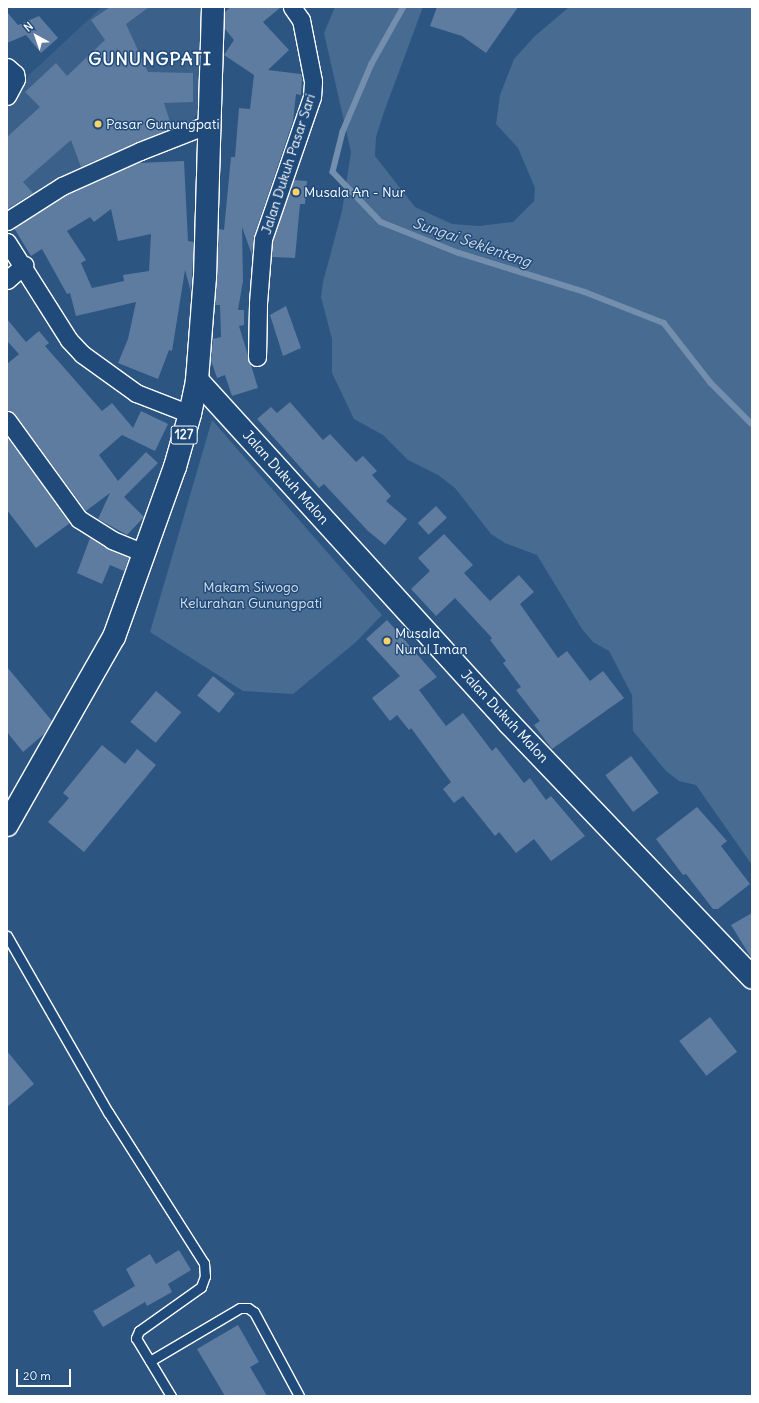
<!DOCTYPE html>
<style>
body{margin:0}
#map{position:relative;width:759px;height:1403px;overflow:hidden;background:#2c5582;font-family:Delius,sans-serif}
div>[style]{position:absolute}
.built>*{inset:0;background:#3b618b}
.green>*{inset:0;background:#486b92}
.stream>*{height:5.5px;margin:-2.75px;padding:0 2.75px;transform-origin:2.75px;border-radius:2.75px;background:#748fad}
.building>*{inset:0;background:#5e7c9f;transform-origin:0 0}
.roads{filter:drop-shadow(1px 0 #fff) drop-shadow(-1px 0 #fff) drop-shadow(0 1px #fff) drop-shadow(0 -1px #fff)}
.lane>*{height:9px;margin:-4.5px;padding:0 4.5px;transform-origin:4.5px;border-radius:4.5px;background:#1f4a7a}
.street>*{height:17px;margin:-8.5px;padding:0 8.5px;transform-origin:8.5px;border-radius:8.5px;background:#1f4a7a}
.secondary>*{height:22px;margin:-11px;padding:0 11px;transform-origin:11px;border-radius:11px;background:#1f4a7a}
.primary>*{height:22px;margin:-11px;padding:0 11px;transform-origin:11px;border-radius:11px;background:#1f4a7a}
.dots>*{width:11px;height:11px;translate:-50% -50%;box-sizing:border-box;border:2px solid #1f4a7a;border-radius:50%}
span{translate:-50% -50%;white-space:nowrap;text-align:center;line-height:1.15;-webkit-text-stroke:3px #1f4a7a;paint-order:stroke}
.shield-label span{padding:1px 3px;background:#1f4a7a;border:1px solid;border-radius:3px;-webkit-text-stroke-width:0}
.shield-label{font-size:13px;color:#fff;font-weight:700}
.poi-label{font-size:14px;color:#fff}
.left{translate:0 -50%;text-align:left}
.street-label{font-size:14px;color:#fff}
.park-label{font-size:14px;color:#dae1e9}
.water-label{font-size:15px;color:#d5dde6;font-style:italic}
.district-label{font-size:18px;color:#fff;font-weight:700;letter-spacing:1px}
.frame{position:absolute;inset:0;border:8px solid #fff;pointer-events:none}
.north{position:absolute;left:16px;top:16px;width:40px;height:40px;-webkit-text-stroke:3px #1f4a7a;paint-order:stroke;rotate:320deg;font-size:11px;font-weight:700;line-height:16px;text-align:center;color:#fff}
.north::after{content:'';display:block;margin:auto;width:14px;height:18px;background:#fff;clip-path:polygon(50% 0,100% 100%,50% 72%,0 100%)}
.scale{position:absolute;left:16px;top:1369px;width:55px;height:18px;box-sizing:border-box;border:2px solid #fff;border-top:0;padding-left:5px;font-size:12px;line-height:14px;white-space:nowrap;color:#fff;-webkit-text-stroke:3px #1f4a7a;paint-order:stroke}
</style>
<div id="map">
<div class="built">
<i style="clip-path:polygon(102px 7px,204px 7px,202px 106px,180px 138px,7px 218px,7px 109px,30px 74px)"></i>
</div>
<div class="green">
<i style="clip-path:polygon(335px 7px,423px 7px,384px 112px,376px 137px,375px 156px,415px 207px,452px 224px,479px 226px,513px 222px,534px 201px,535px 188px,518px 148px,496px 124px,500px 95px,514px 59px,535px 36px,568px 8px,752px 7px,752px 865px,696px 785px,679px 781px,666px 771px,633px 731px,632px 695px,609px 651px,593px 642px,582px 629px,537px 555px,505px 543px,491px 534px,455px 488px,438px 475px,408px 460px,383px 435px,354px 419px,332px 373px,332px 339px,321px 297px,323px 282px,342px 211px,351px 152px,324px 33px)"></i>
<i style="clip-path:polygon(212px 420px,382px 615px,356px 642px,293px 694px,243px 691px,150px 632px)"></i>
</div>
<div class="stream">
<i style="left:404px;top:7px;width:65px;rotate:119.3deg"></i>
<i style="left:372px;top:64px;width:74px;rotate:113.1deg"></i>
<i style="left:343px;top:132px;width:41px;rotate:104deg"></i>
<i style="left:333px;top:172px;width:69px;rotate:46.2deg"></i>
<i style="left:381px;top:222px;width:84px;rotate:21.7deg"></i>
<i style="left:459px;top:253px;width:132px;rotate:17.2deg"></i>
<i style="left:585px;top:292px;width:85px;rotate:21.4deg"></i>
<i style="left:664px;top:323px;width:76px;rotate:51.9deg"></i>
<i style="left:711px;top:383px;width:58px;rotate:45deg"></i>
</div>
<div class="building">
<i style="clip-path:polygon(110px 7px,149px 7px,126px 24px,148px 72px,193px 73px,193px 102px,164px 103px,172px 128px,81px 167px,71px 140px,23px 182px,33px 193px,7px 209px,7px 137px,40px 107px,25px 92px,56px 63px,67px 76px,105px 40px,91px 20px)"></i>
<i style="clip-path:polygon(231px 7px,281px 7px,263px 22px,289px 50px,268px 70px,301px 74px,302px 79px,301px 95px,296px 94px,293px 121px,254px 236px,252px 255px,242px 227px,243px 281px,238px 310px,244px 310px,244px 325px,239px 326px,258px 388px,232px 396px,225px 375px,217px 378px,211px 360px,213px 339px,221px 337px,220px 305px,215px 305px,219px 229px,224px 230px,231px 157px,235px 157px,239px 108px,250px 109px,254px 75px,224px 55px,234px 40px,225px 29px,225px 12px)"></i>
<i style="clip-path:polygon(437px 7px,518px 7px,486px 53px,462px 36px,430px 26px)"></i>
<i style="clip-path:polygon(7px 12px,18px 25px,39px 16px,58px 38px,41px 53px,26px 35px,7px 43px)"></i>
<i style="clip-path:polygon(evenodd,184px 161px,188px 241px,194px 242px,191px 292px,185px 270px,172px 351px,169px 350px,158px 379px,118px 363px,128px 339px,136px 302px,76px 316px,70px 293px,67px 294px,42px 249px,31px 256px,14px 228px,67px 195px,138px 163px,184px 161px,111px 209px,118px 241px,151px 234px,149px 271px,123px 275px,124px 281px,92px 288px,81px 263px,86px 260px,67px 231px,90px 217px,94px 222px,111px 209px)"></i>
<i style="clip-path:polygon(294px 180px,307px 181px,305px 204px,300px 204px,295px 258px,272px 257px,273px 241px)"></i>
<i style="clip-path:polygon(286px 306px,301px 348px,283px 356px,270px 315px)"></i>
<i style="clip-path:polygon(7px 319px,26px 342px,39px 331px,49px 343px,45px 346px,102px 411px,112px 403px,133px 428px,141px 411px,168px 424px,155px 451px,122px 435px,99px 455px,118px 481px,146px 452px,158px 463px,124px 497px,144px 517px,127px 535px,98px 519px,110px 493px,86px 511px,15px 414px,7px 410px,7px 364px,19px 354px,7px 341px)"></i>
<i style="clip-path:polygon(290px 402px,323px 440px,330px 434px,356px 462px,363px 456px,377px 471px,372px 475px,391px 496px,386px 501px,407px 519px,385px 545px,368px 531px,324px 484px,319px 488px,257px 419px,271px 407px,277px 413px)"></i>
<i style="clip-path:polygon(7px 437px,70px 523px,36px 548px,7px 510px)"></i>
<i style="left:436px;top:506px;width:16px;height:25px;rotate:47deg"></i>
<i style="clip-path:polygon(444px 534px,473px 565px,464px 573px,490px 601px,519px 575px,534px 592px,520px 604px,558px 658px,567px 651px,590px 681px,603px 671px,624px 698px,552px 749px,534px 725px,540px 721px,516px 690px,521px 687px,503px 663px,506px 661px,490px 640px,492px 638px,455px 598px,436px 616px,411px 589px,430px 571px,418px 558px)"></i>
<i style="clip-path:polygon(90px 538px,108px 549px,129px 558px,124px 571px,110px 565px,102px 584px,77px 573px)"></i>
<i style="clip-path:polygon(387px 620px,437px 677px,419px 690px,446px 726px,463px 713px,492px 751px,496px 747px,524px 783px,530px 778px,546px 800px,551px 796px,585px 836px,551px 861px,534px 839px,516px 853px,499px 832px,495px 836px,463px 796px,454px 803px,443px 789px,451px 782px,411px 728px,409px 730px,397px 715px,390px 721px,372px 698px,400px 676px,366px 639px)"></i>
<i style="clip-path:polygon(7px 667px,52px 721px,44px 734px,23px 752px,7px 732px)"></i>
<i style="left:213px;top:676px;width:28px;height:25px;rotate:39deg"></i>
<i style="left:156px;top:691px;width:33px;height:40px;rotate:40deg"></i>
<i style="clip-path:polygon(102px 745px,125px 764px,137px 749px,156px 765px,84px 852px,48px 822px,69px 798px,63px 793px)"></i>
<i style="left:631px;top:756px;width:46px;height:32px;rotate:53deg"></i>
<i style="clip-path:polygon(697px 807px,727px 841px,721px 846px,750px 884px,718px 909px,713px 909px,686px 874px,683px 875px,656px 839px)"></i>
<i style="clip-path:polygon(752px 913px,752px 959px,731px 925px)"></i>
<i style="left:710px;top:1017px;width:44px;height:39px;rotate:52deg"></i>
<i style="clip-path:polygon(7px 1051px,34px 1084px,7px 1107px)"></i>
<i style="clip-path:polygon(179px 1250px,191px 1270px,168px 1284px,172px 1292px,147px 1306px,145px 1302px,103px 1327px,93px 1311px,135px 1286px,126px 1269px,150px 1254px,156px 1264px)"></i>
<i style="clip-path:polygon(238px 1325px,259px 1362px,250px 1367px,267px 1396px,225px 1396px,197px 1349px)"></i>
</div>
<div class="roads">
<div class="lane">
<i style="left:7px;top:936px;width:203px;rotate:60.2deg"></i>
<i style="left:108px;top:1112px;width:179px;rotate:57.6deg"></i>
<i style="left:204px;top:1263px;width:13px;rotate:86deg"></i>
<i style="left:205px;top:1276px;width:12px;rotate:110deg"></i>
<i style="left:201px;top:1287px;width:76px;rotate:144.6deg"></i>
<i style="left:139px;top:1331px;width:8px;rotate:113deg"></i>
<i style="left:136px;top:1338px;width:68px;rotate:58.9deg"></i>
<i style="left:150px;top:1361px;width:104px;rotate:-30.5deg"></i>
<i style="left:240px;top:1308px;width:8px"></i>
<i style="left:248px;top:1308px;width:7px;rotate:34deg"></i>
<i style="left:254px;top:1312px;width:95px;rotate:61.8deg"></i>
</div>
<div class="street">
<i style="left:7px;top:67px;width:11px;rotate:41deg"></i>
<i style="left:15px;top:74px;width:5px;rotate:79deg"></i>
<i style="left:16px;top:79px;width:19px;rotate:118deg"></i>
<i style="left:7px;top:221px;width:65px;rotate:-32.5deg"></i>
<i style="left:62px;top:186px;width:85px;rotate:-24.2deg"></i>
<i style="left:140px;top:151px;width:74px;rotate:-21.4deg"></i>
<i style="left:7px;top:242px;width:116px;rotate:57.7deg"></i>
<i style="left:69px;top:340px;width:19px;rotate:47deg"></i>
<i style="left:82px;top:354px;width:67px;rotate:35.8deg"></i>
<i style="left:136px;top:393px;width:58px;rotate:21.3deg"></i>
<i style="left:7px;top:280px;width:23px;rotate:-41deg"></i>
<i style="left:257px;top:357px;width:54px;rotate:-88.9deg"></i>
<i style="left:258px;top:303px;width:64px;rotate:-85.5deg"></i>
<i style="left:263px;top:239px;width:150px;rotate:-71deg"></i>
<i style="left:312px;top:97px;width:16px;rotate:-86deg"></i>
<i style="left:313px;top:81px;width:62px;rotate:-101.1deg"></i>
<i style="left:301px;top:20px;width:16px;rotate:-125deg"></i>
<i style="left:7px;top:420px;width:122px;rotate:54deg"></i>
<i style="left:79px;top:519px;width:39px;rotate:32deg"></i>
<i style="left:112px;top:540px;width:35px;rotate:22deg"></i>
</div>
<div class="secondary">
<i style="left:197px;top:380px;width:464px;rotate:47.7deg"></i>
<i style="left:509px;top:723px;width:352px;rotate:46.3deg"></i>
</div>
<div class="primary">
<i style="left:7px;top:825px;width:216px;rotate:-60.4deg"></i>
<i style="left:114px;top:637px;width:181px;rotate:-70.3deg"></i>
<i style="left:175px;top:467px;width:55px;rotate:-74.2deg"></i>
<i style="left:190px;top:414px;width:35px;rotate:-78deg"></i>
<i style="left:197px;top:380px;width:103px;rotate:-85.6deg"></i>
<i style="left:205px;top:277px;width:270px;rotate:-88.3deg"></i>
</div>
</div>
<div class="dots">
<i style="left:98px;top:124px;background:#ffd166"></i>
<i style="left:296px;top:192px;background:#ffd166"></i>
<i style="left:387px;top:641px;background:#ffd166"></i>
</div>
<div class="shield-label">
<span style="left:184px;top:435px">127</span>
</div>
<div class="poi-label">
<span class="left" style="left:106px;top:124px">Pasar Gunungpati</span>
<span class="left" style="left:304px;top:192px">Musala An - Nur</span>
<span class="left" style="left:395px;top:641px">Musala<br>Nurul Iman</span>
</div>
<div class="street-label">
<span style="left:288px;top:164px;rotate:-72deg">Jalan Dukuh Pasar Sari</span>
<span style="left:286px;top:477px;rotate:48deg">Jalan Dukuh Malon</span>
<span style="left:505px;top:716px;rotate:47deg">Jalan Dukuh Malon</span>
</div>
<div class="park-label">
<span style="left:251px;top:595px">Makam Siwogo<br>Kelurahan Gunungpati</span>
</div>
<div class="water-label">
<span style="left:472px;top:242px;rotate:19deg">Sungai Seklenteng</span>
</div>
<div class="district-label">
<span style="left:150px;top:59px">GUNUNGPATI</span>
</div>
<div class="frame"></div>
<div class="north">N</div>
<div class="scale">20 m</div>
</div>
